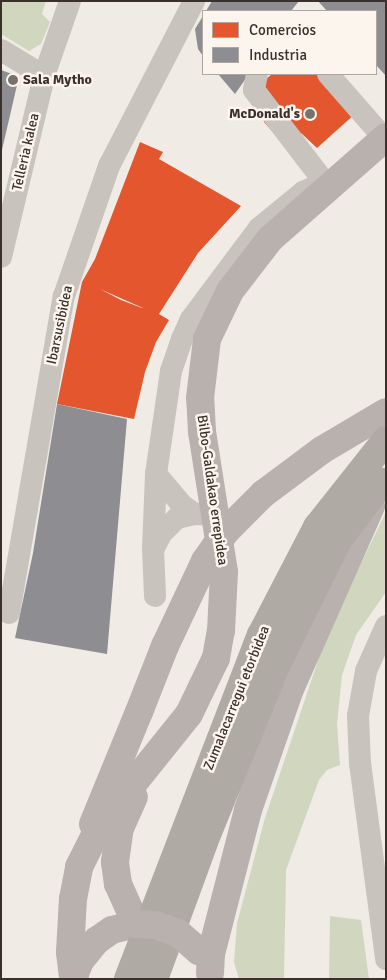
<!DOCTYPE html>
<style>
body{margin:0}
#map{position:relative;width:387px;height:980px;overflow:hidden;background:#f0ebe5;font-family:Signika,sans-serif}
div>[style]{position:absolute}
.green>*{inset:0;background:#d1d6bf}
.shops>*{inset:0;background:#e4572e}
.industry>*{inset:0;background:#8d8d92}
.minor>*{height:22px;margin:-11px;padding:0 11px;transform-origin:11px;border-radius:11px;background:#c9c3be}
.major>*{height:28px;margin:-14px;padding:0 14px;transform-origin:14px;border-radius:14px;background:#b8b1ad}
.highway>*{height:28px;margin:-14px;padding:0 14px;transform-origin:14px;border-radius:14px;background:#afaaa4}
.major-bridge>*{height:28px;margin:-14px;padding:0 14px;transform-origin:14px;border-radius:14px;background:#b8b1ad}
.dots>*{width:14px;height:14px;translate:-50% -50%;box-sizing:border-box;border:2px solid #fbf5ee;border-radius:50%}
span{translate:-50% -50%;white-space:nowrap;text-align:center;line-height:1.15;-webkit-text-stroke:5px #fbf5ee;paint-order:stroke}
.poi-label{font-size:14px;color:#3b302b;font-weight:700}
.left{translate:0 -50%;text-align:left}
.right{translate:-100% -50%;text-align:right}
.street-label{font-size:14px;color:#3b302b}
.frame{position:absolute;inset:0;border:2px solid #3b302b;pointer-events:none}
.legend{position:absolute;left:202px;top:10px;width:175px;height:65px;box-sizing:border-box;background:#fbf5ee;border:1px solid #aea6a0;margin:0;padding:6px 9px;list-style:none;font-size:15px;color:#3b302b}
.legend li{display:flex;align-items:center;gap:10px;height:25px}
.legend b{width:25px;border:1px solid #aea6a0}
</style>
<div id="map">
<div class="green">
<i style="clip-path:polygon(1px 1px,46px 1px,42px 14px,50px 22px,41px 44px,29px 51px,1px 34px)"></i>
<i style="clip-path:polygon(386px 512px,386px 592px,356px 635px,342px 675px,337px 724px,340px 765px,327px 770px,319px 780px,286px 870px,284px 979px,239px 979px,234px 962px,237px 923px,265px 818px,328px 631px)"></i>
<i style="clip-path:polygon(330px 916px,361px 920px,369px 979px,329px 979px)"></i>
</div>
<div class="shops">
<i style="clip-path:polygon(272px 74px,337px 74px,365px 105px,317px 148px,301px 133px,286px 147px,264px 122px,265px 104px,258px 86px)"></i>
<i style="clip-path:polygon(evenodd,140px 142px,163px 152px,159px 159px,241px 206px,198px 253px,159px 314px,169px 320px,156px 342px,145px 372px,134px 419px,57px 404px,82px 282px,95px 259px,140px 142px,100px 289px,143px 308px,142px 308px,121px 300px,100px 289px)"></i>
</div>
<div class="industry">
<i style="clip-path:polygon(212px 1px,299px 1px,291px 11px,206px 11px)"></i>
<i style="clip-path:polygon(318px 1px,386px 1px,386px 76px,376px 65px,376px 11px,327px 11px)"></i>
<i style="clip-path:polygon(203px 16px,203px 56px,198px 49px,195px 29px)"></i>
<i style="clip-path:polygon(1px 70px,12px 74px,17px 85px,2px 150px)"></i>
<i style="clip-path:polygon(218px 74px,249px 74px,235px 94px)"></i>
<i style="clip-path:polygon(57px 404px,127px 419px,107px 654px,15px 638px,33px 553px)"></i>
</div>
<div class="minor">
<i style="left:1px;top:50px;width:50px;rotate:31.2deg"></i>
<i style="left:257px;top:74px;width:16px;rotate:101deg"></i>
<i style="left:254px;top:90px;width:117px;rotate:52.6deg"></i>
<i style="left:328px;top:74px;width:85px;rotate:48.8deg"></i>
<i style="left:1px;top:257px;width:186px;rotate:-76.6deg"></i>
<i style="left:44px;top:76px;width:79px;rotate:-70.9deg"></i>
<i style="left:156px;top:474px;width:40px;rotate:50deg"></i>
<i style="left:182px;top:505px;width:16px;rotate:35deg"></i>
<i style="left:154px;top:548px;width:16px;rotate:-63deg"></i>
<i style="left:161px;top:534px;width:23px;rotate:-45deg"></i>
<i style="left:177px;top:518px;width:18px;rotate:-13deg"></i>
<i style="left:195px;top:514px;width:21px;rotate:3deg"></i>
<i style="left:155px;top:596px;width:47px;rotate:-92.4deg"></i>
<i style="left:153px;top:549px;width:75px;rotate:-87.7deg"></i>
<i style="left:156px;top:474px;width:104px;rotate:-81.7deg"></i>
<i style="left:171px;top:371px;width:34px;rotate:-71deg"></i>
<i style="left:182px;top:339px;width:22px;rotate:-66deg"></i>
<i style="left:191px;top:319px;width:114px;rotate:-53.2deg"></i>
<i style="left:259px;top:228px;width:57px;rotate:-39.3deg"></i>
<i style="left:303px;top:192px;width:25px;rotate:-23deg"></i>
<i style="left:9px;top:613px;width:322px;rotate:-80.2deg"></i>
<i style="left:64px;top:296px;width:138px;rotate:-70.9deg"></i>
<i style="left:109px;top:166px;width:186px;rotate:-62.7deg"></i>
<i style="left:386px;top:626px;width:49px;rotate:114deg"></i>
<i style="left:366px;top:671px;width:46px;rotate:100.1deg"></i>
<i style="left:358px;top:716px;width:47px;rotate:87.6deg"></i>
<i style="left:360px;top:763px;width:198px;rotate:82.4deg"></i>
</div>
<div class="major">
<i style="left:263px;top:494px;width:74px;rotate:-36.7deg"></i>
<i style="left:322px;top:450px;width:74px;rotate:-30.7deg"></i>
<i style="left:93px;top:824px;width:121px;rotate:-67.7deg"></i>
<i style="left:210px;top:973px;width:19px;rotate:-87deg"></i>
<i style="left:211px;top:954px;width:149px;rotate:-75.6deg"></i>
<i style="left:248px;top:810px;width:128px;rotate:-70.9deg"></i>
<i style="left:290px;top:689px;width:200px;rotate:-66.1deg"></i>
<i style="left:73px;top:977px;width:25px;rotate:-97deg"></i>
<i style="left:70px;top:952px;width:53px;rotate:-86.8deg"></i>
<i style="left:73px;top:899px;width:33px;rotate:-79deg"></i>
<i style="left:79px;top:867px;width:47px;rotate:-63.4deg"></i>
<i style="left:100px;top:825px;width:142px;rotate:-51.3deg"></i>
<i style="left:189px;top:714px;width:62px;rotate:-64.3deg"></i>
<i style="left:216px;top:658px;width:27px;rotate:-80deg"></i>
<i style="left:221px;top:631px;width:59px;rotate:-87.1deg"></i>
<i style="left:224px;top:572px;width:142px;rotate:-98.9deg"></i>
<i style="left:202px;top:432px;width:34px;rotate:-93deg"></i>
<i style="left:200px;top:398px;width:59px;rotate:-83.2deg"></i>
<i style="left:207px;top:339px;width:53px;rotate:-64.4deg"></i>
<i style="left:230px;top:291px;width:66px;rotate:-52.4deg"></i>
<i style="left:270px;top:239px;width:154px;rotate:-41.3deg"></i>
<i style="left:73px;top:979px;width:19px;rotate:-69deg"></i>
<i style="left:80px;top:961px;width:26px;rotate:-51deg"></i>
<i style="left:96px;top:941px;width:19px;rotate:-35deg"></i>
<i style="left:112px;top:930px;width:25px;rotate:-14deg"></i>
<i style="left:136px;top:924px;width:44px;rotate:-114.2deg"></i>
<i style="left:118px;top:884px;width:22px;rotate:-98deg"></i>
<i style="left:115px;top:862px;width:34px;rotate:-82deg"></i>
<i style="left:120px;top:828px;width:34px;rotate:-66deg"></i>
</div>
<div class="highway">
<i style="left:128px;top:979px;width:369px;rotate:-68.9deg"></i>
<i style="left:261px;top:635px;width:122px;rotate:-62.6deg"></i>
<i style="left:317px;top:527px;width:111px;rotate:-51.6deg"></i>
<i style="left:154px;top:979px;width:146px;rotate:-69.9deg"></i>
<i style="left:204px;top:842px;width:188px;rotate:-67.8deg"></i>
<i style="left:275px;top:668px;width:143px;rotate:-63.8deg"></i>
<i style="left:338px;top:540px;width:73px;rotate:-52.8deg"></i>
</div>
<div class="major-bridge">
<i style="left:139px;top:712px;width:71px;rotate:-68.5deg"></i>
<i style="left:165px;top:646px;width:94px;rotate:-64.8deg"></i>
<i style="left:205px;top:561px;width:35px;rotate:-55deg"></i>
<i style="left:225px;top:532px;width:54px;rotate:-45deg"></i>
<i style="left:136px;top:924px;width:19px;rotate:3deg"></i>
<i style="left:155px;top:925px;width:24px;rotate:19deg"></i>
<i style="left:178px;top:933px;width:28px;rotate:41deg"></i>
</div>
<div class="dots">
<i style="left:13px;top:80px;background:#7a716c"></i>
<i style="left:310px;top:114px;background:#7a716c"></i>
</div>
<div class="poi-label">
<span class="left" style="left:23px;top:80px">Sala Mytho</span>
<span class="right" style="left:300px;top:114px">McDonald's</span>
</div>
<div class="street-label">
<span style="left:26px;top:152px;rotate:-77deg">Telleria kalea</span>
<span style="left:60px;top:325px;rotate:-78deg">Ibarsusibidea</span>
<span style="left:212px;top:490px;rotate:82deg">Bilbo-Galdakao errepidea</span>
<span style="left:237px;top:698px;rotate:-68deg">Zumalacarregui etorbidea</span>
</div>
<div class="frame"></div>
<ul class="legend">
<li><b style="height:14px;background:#e4572e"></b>Comercios</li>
<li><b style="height:14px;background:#8d8d92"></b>Industria</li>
</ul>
</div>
